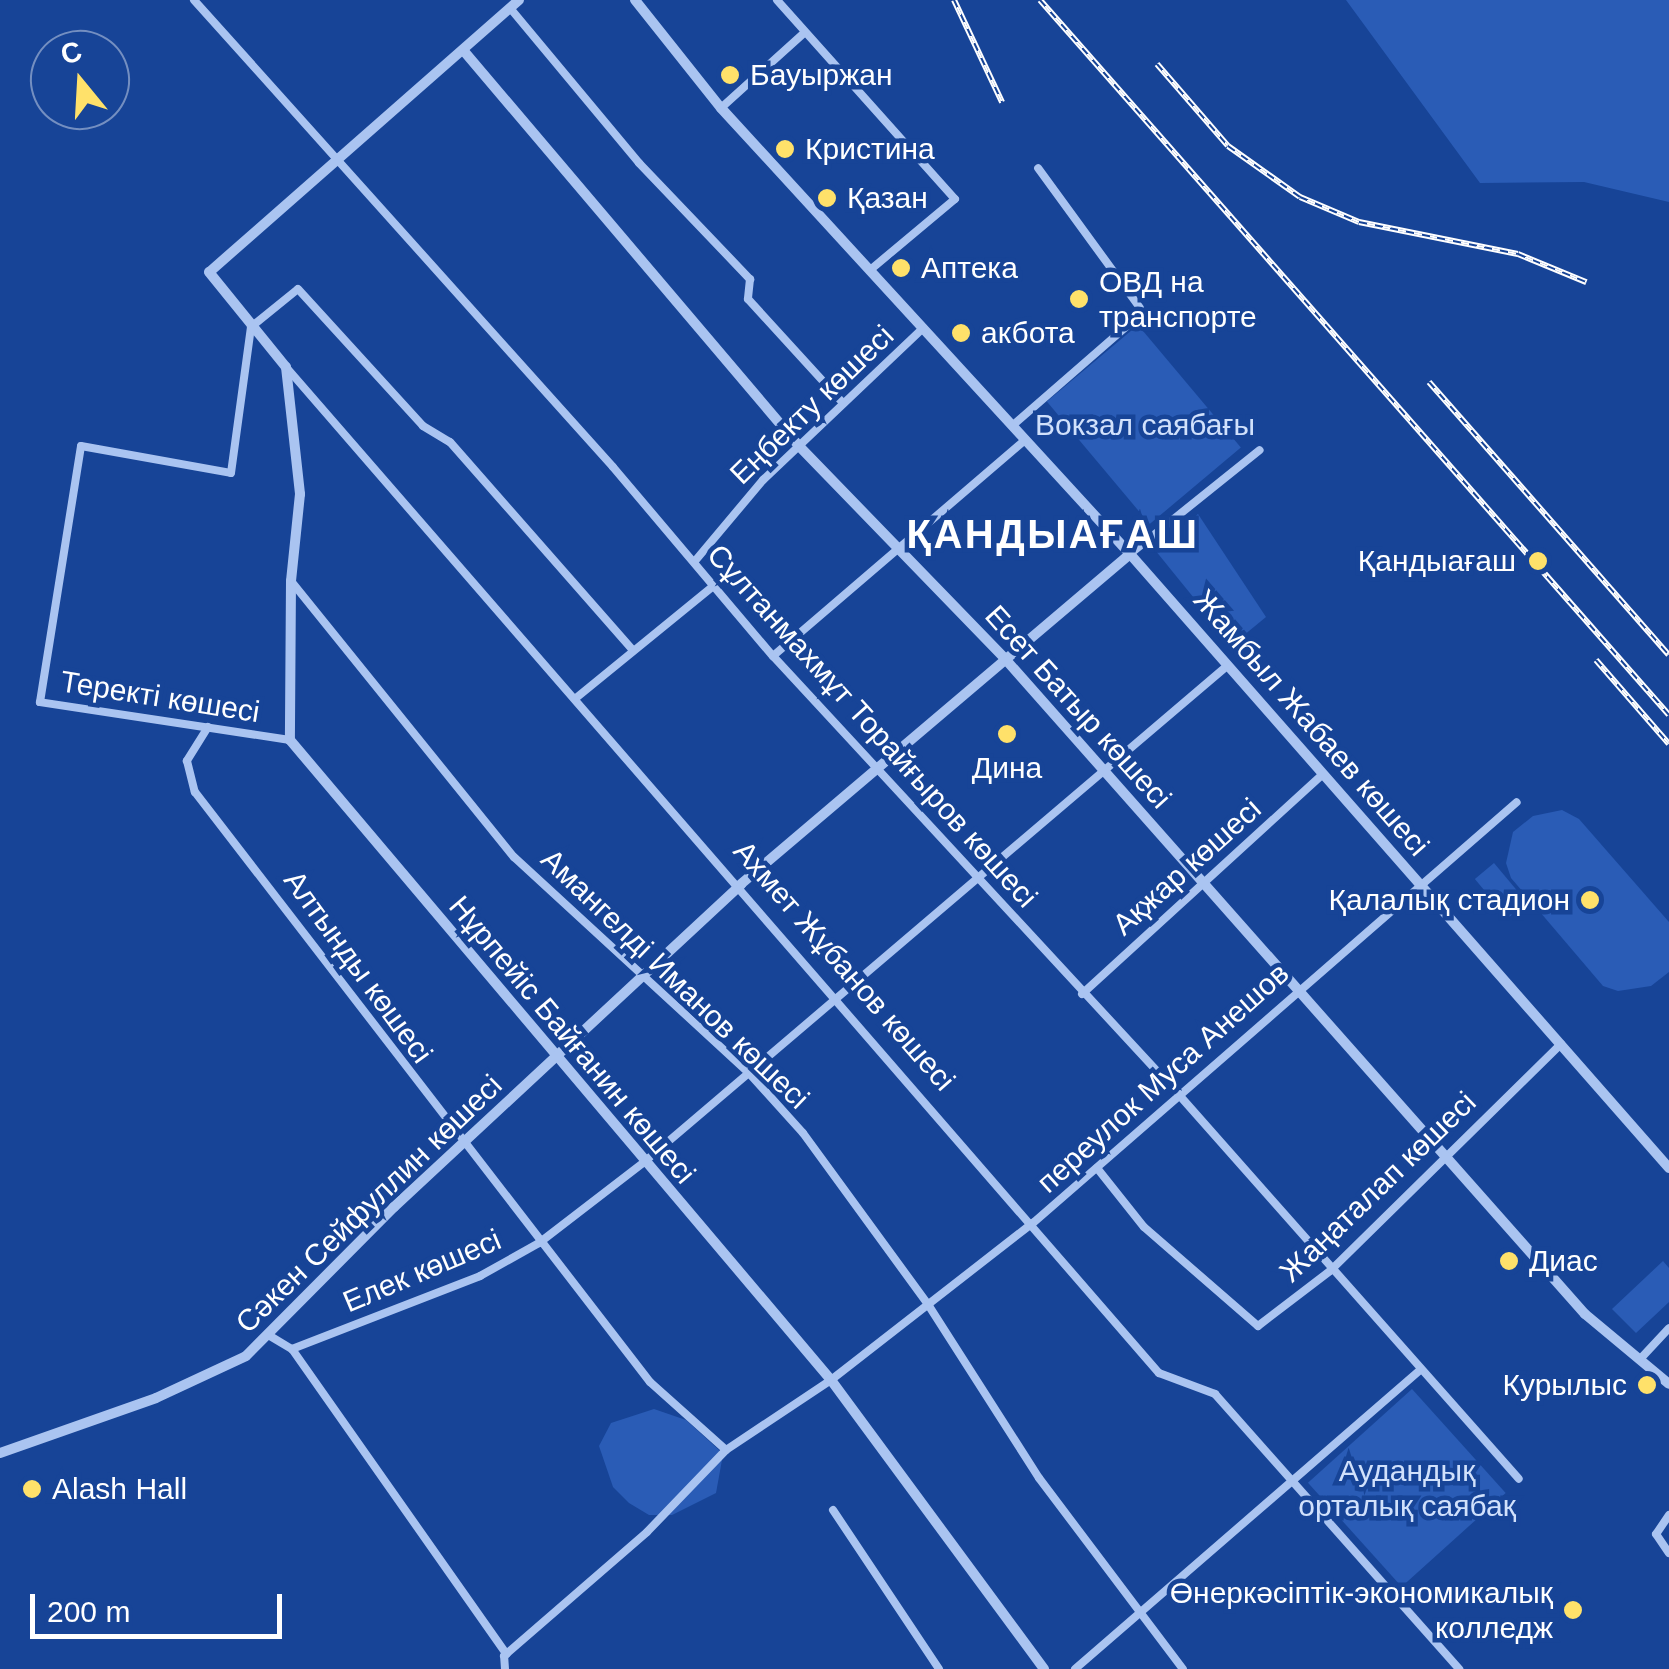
<!DOCTYPE html>
<meta charset="utf-8">
<style>
body{margin:0}
#map{position:relative;width:1669px;height:1669px;overflow:hidden;background:#174497;font-family:Helvetica,sans-serif}
div>[style]{position:absolute}
.green>*{inset:0;background:#2a5cb6;transform-origin:0 0}
.minor>*{height:8px;margin:-4px;padding:0 4px;transform-origin:4px;border-radius:4px;background:#aac4f1}
.tertiary>*{height:10px;margin:-5px;padding:0 5px;transform-origin:5px;border-radius:5px;background:#aac4f1}
.rail>*{height:6px;margin-top:-3px;transform-origin:0;background:repeating-linear-gradient(90deg,#174497 0 8px,#fff 0 16px);box-sizing:border-box;border-block:2px solid #fff}
.dots>*{width:28px;height:28px;translate:-50% -50%;box-sizing:border-box;border:5px solid #174497;border-radius:50%}
span{translate:-50% -50%;white-space:nowrap;text-align:center;line-height:1.15;-webkit-text-stroke:9px #174497;paint-order:stroke}
.poi-label{font-size:30px;color:#fff}
.left{translate:0 -50%;text-align:left}
.right{translate:-100% -50%;text-align:right}
.street-label{font-size:30px;color:#fff}
.park-label{font-size:30px;color:#d1e1fc}
.district-label{font-size:40px;color:#fff;font-weight:700;letter-spacing:2.5px}
.north{position:absolute;left:30px;top:30px;width:100px;height:100px;box-sizing:border-box;background:#174497;border:2px solid #748fc1;border-radius:50%;rotate:342deg;font-size:28px;font-weight:700;line-height:40px;text-align:center;color:#fff}
.north::after{content:'';display:block;margin:auto;width:35px;height:45px;background:#ffe16a;clip-path:polygon(50% 0,100% 100%,50% 72%,0 100%)}
.scale{position:absolute;left:30px;top:1594px;width:252px;height:45px;box-sizing:border-box;border:5px solid #fff;border-top:0;padding-left:12px;font-size:30px;line-height:35px;white-space:nowrap;color:#fff;-webkit-text-stroke:8px #174497;paint-order:stroke}
</style>
<div id="map">
<div class="green">
<i style="clip-path:polygon(1346px 0,1669px 0,1669px 202px,1584px 182px,1480px 183px)"></i>
<i style="left:1138px;top:325px;width:160px;height:119px;rotate:50deg"></i>
<i style="clip-path:polygon(1198px 514px,1266px 617px,1232px 645px,1155px 550px)"></i>
<i style="clip-path:polygon(1562px 810px,1579px 819px,1669px 922px,1669px 972px,1651px 986px,1618px 991px,1603px 986px,1511px 878px,1506px 863px,1513px 832px,1533px 816px)"></i>
<i style="left:1494px;top:863px;width:51px;height:25px;rotate:50deg"></i>
<i style="clip-path:polygon(1663px 1261px,1669px 1268px,1669px 1302px,1636px 1333px,1612px 1309px)"></i>
<i style="left:1412px;top:1389px;width:140px;height:140px;rotate:48deg"></i>
<i style="clip-path:polygon(654px 1409px,686px 1420px,719px 1450px,722px 1460px,716px 1493px,672px 1515px,649px 1515px,629px 1503px,613px 1487px,599px 1446px,611px 1423px)"></i>
</div>
<div class="minor">
<i style="left:194px;top:0;width:627px;rotate:48.1deg"></i>
<i style="left:613px;top:467px;width:248px;rotate:49.8deg"></i>
<i style="left:773px;top:656px;width:599px;rotate:47.23deg"></i>
<i style="left:1180px;top:1096px;width:511px;rotate:48.49deg"></i>
<i style="left:777px;top:0;width:267px;rotate:48.2deg"></i>
<i style="left:955px;top:199px;width:111px;rotate:140.1deg"></i>
<i style="left:510px;top:8px;width:202px;rotate:50.2deg"></i>
<i style="left:639px;top:163px;width:161px;rotate:46.3deg"></i>
<i style="left:750px;top:279px;width:20px;rotate:96deg"></i>
<i style="left:748px;top:299px;width:141px;rotate:47.6deg"></i>
<i style="left:721px;top:108px;width:113px;rotate:-42.1deg"></i>
<i style="left:286px;top:367px;width:1332px;rotate:49.05deg"></i>
<i style="left:1159px;top:1373px;width:60px;rotate:20.6deg"></i>
<i style="left:1215px;top:1394px;width:368px;rotate:48.4deg"></i>
<i style="left:1012px;top:426px;width:174px;rotate:-41deg"></i>
<i style="left:1143px;top:312px;width:178px;rotate:-126.1deg"></i>
<i style="left:1130px;top:554px;width:166px;rotate:-38.7deg"></i>
<i style="left:695px;top:561px;width:106px;rotate:-50deg"></i>
<i style="left:763px;top:480px;width:221px;rotate:-43.5deg"></i>
<i style="left:291px;top:581px;width:355px;rotate:51.1deg"></i>
<i style="left:514px;top:857px;width:318px;rotate:42.6deg"></i>
<i style="left:748px;top:1072px;width:82px;rotate:48deg"></i>
<i style="left:803px;top:1133px;width:214px;rotate:53.9deg"></i>
<i style="left:929px;top:1306px;width:204px;rotate:57.4deg"></i>
<i style="left:1039px;top:1478px;width:239px;rotate:53deg"></i>
<i style="left:773px;top:656px;width:332px;rotate:-40.6deg"></i>
<i style="left:576px;top:698px;width:181px;rotate:-39.2deg"></i>
<i style="left:208px;top:727px;width:40px;rotate:122deg"></i>
<i style="left:187px;top:761px;width:32px;rotate:76deg"></i>
<i style="left:195px;top:792px;width:745px;rotate:52.36deg"></i>
<i style="left:650px;top:1382px;width:102px;rotate:41.8deg"></i>
<i style="left:290px;top:740px;width:253px;rotate:-171.4deg"></i>
<i style="left:40px;top:702px;width:259px;rotate:-80.9deg"></i>
<i style="left:81px;top:446px;width:152px;rotate:10.2deg"></i>
<i style="left:231px;top:473px;width:147px;rotate:-82.2deg"></i>
<i style="left:251px;top:327px;width:60px;rotate:-39deg"></i>
<i style="left:298px;top:289px;width:185px;rotate:47.6deg"></i>
<i style="left:423px;top:426px;width:31px;rotate:31deg"></i>
<i style="left:450px;top:442px;width:277px;rotate:48.7deg"></i>
<i style="left:1082px;top:994px;width:326px;rotate:-42.4deg"></i>
<i style="left:1097px;top:1168px;width:75px;rotate:51.5deg"></i>
<i style="left:1144px;top:1227px;width:151px;rotate:41deg"></i>
<i style="left:1258px;top:1326px;width:91px;rotate:-37.4deg"></i>
<i style="left:1330px;top:1271px;width:324px;rotate:-44.5deg"></i>
<i style="left:270px;top:1336px;width:26px;rotate:31deg"></i>
<i style="left:292px;top:1349px;width:202px;rotate:-21.2deg"></i>
<i style="left:480px;top:1276px;width:68px;rotate:-29.2deg"></i>
<i style="left:539px;top:1243px;width:131px;rotate:-37.6deg"></i>
<i style="left:643px;top:1163px;width:767px;rotate:-40.4deg"></i>
<i style="left:292px;top:1349px;width:373px;rotate:54.9deg"></i>
<i style="left:1643px;top:1356px;width:38px;rotate:-47deg"></i>
<i style="left:833px;top:1510px;width:191px;rotate:56.3deg"></i>
<i style="left:1669px;top:1515px;width:23px;rotate:124deg"></i>
<i style="left:1656px;top:1534px;width:23px;rotate:56deg"></i>
<i style="left:505px;top:1669px;width:13px;rotate:-94deg"></i>
<i style="left:504px;top:1656px;width:189px;rotate:-40.9deg"></i>
<i style="left:647px;top:1532px;width:114px;rotate:-46.1deg"></i>
<i style="left:726px;top:1450px;width:126px;rotate:-33.7deg"></i>
<i style="left:831px;top:1380px;width:256px;rotate:-37.9deg"></i>
<i style="left:1033px;top:1223px;width:641px;rotate:-41.02deg"></i>
<i style="left:1075px;top:1669px;width:457px;rotate:-40.9deg"></i>
</div>
<div class="tertiary">
<i style="left:519px;top:0;width:412px;rotate:138.7deg"></i>
<i style="left:209px;top:272px;width:122px;rotate:51deg"></i>
<i style="left:286px;top:367px;width:128px;rotate:83.7deg"></i>
<i style="left:300px;top:494px;width:87px;rotate:95.9deg"></i>
<i style="left:291px;top:581px;width:159px;rotate:90.4deg"></i>
<i style="left:290px;top:740px;width:838px;rotate:49.79deg"></i>
<i style="left:831px;top:1380px;width:359px;rotate:53.6deg"></i>
<i style="left:635px;top:0;width:138px;rotate:51.5deg"></i>
<i style="left:721px;top:108px;width:605px;rotate:47.48deg"></i>
<i style="left:1130px;top:554px;width:817px;rotate:48.72deg"></i>
<i style="left:463px;top:50px;width:519px;rotate:49.69deg"></i>
<i style="left:799px;top:446px;width:299px;rotate:45.9deg"></i>
<i style="left:1007px;top:661px;width:872px;rotate:48.49deg"></i>
<i style="left:1585px;top:1314px;width:109px;rotate:39.8deg"></i>
<i style="left:0;top:1453px;width:165px;rotate:-19.4deg"></i>
<i style="left:156px;top:1398px;width:99px;rotate:-25deg"></i>
<i style="left:246px;top:1356px;width:210px;rotate:-45.2deg"></i>
<i style="left:394px;top:1207px;width:474px;rotate:-42.9deg"></i>
<i style="left:741px;top:884px;width:510px;rotate:-40.31deg"></i>
</div>
<div class="rail">
<i style="left:954px;top:0;width:113px;rotate:64.8deg"></i>
<i style="left:1040px;top:0;width:952px;rotate:48.66deg"></i>
<i style="left:1157px;top:64px;width:108px;rotate:49.1deg"></i>
<i style="left:1228px;top:146px;width:88px;rotate:35.3deg"></i>
<i style="left:1300px;top:197px;width:64px;rotate:23deg"></i>
<i style="left:1359px;top:222px;width:162px;rotate:11.4deg"></i>
<i style="left:1518px;top:254px;width:74px;rotate:22.4deg"></i>
<i style="left:1429px;top:382px;width:363px;rotate:48.7deg"></i>
<i style="left:1596px;top:660px;width:111px;rotate:49deg"></i>
</div>
<div class="dots">
<i style="left:730px;top:75px;background:#ffe16a"></i>
<i style="left:785px;top:149px;background:#ffe16a"></i>
<i style="left:827px;top:198px;background:#ffe16a"></i>
<i style="left:901px;top:268px;background:#ffe16a"></i>
<i style="left:1079px;top:299px;background:#ffe16a"></i>
<i style="left:961px;top:333px;background:#ffe16a"></i>
<i style="left:1538px;top:561px;background:#ffe16a"></i>
<i style="left:1007px;top:734px;background:#ffe16a"></i>
<i style="left:1590px;top:900px;background:#ffe16a"></i>
<i style="left:1509px;top:1261px;background:#ffe16a"></i>
<i style="left:1647px;top:1385px;background:#ffe16a"></i>
<i style="left:32px;top:1489px;background:#ffe16a"></i>
<i style="left:1573px;top:1610px;background:#ffe16a"></i>
</div>
<div class="poi-label">
<span class="left" style="left:750px;top:75px">Бауыржан</span>
<span class="left" style="left:805px;top:149px">Кристина</span>
<span class="left" style="left:847px;top:198px">Қазан</span>
<span class="left" style="left:921px;top:268px">Аптека</span>
<span class="left" style="left:1099px;top:299px">ОВД на<br>транспорте</span>
<span class="left" style="left:981px;top:333px">акбота</span>
<span class="right" style="left:1516px;top:561px">Қандыағаш</span>
<span style="left:1007px;top:768px">Дина</span>
<span class="right" style="left:1570px;top:900px">Қалалық стадион</span>
<span class="left" style="left:1529px;top:1261px">Диас</span>
<span class="right" style="left:1627px;top:1385px">Курылыс</span>
<span class="left" style="left:52px;top:1489px">Alash Hall</span>
<span class="right" style="left:1553px;top:1610px">Өнеркәсіптік-экономикалық<br>колледж</span>
</div>
<div class="street-label">
<span style="left:812px;top:405px;rotate:-44deg">Еңбекту көшесі</span>
<span style="left:160px;top:697px;rotate:9deg">Теректі көшесі</span>
<span style="left:1078px;top:707px;rotate:48deg">Есет Батыр көшесі</span>
<span style="left:1311px;top:723px;rotate:49deg">Жамбыл Жабаев көшесі</span>
<span style="left:872px;top:726px;rotate:48deg">Сұлтанмахмұт Торайғыров көшесі</span>
<span style="left:1187px;top:867px;rotate:-42deg">Ақжар көшесі</span>
<span style="left:844px;top:966px;rotate:49deg">Ахмет Жұбанов көшесі</span>
<span style="left:358px;top:967px;rotate:54deg">Алтынды көшесі</span>
<span style="left:675px;top:979px;rotate:44deg">Амангелді Иманов көшесі</span>
<span style="left:572px;top:1040px;rotate:50deg">Нұрпейіс Байғанин көшесі</span>
<span style="left:1163px;top:1078px;rotate:-42deg">переулок Муса Анешов</span>
<span style="left:1378px;top:1187px;rotate:-44deg">Жаңаталап көшесі</span>
<span style="left:369px;top:1204px;rotate:-44deg">Сәкен Сейфуллин көшесі</span>
<span style="left:422px;top:1271px;rotate:-23deg">Елек көшесі</span>
</div>
<div class="park-label">
<span style="left:1145px;top:425px">Вокзал саябағы</span>
<span style="left:1407px;top:1488px">Аудандық<br>орталық саябақ</span>
</div>
<div class="district-label">
<span style="left:1053px;top:534px">ҚАНДЫАҒАШ</span>
</div>
<div class="north">С</div>
<div class="scale">200 m</div>
</div>
